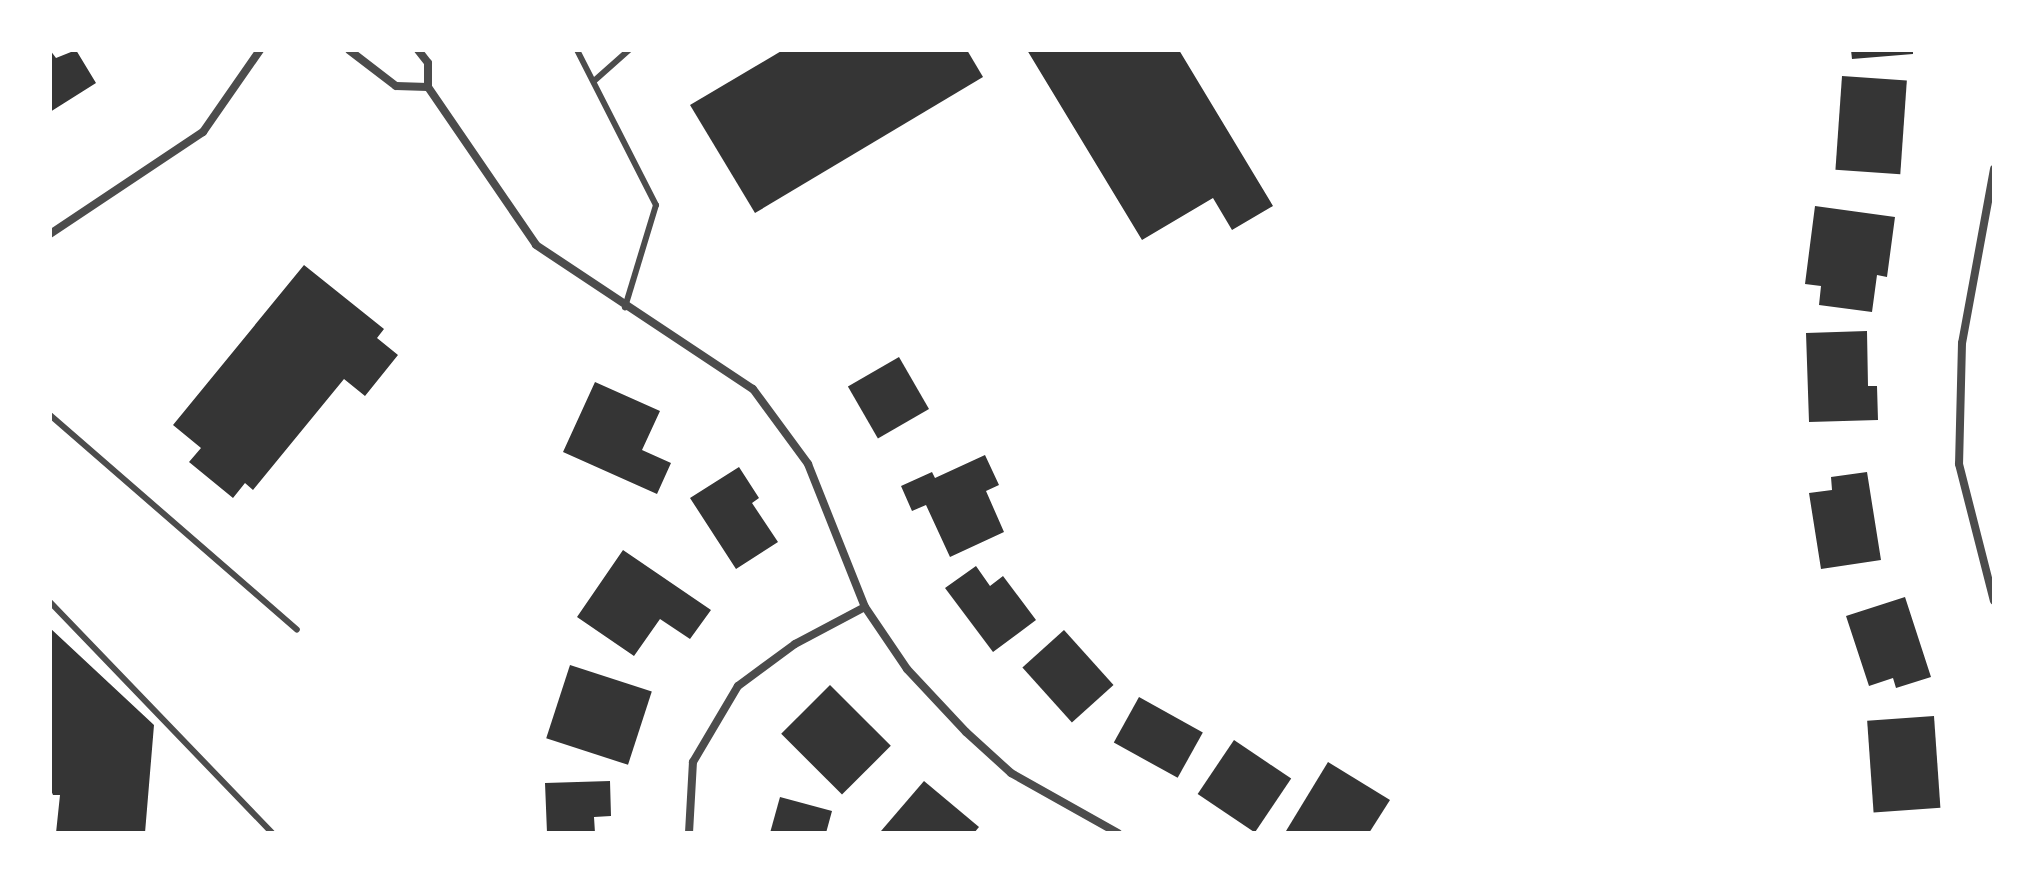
<!DOCTYPE html>
<style>
body{margin:0}
#map{position:relative;width:2044px;height:883px;overflow:hidden;background:#fff;font-family:"Space Grotesk",sans-serif}
div>[style]{position:absolute}
.building>*{inset:0;background:#353535;transform-origin:0 0}
.service>*{height:6px;margin:-3px;padding:0 3px;transform-origin:3px;border-radius:3px;background:#4c4c4c}
.minor>*{height:8px;margin:-4px;padding:0 4px;transform-origin:4px;border-radius:4px;background:#4c4c4c}
span{translate:-50% -50%;white-space:nowrap;text-align:center;line-height:1.15;-webkit-text-stroke:6px #fff;paint-order:stroke}
.frame{position:absolute;inset:0;border:52px solid #fff;pointer-events:none}
</style>
<div id="map">
<div class="building">
<i style="clip-path:polygon(50px 50px,56px 58px,76px 50px,96px 83px,50px 112px)"></i>
<i style="clip-path:polygon(783px 50px,967px 50px,983px 77px,755px 213px,690px 105px)"></i>
<i style="clip-path:polygon(1027px 50px,1179px 50px,1273px 206px,1232px 230px,1213px 198px,1142px 240px)"></i>
<i style="clip-path:polygon(1851px 50px,1913px 50px,1913px 54px,1852px 59px)"></i>
<i style="left:1842px;top:76px;width:65px;height:94px;rotate:4deg"></i>
<i style="clip-path:polygon(1815px 206px,1895px 217px,1887px 277px,1877px 275px,1872px 312px,1819px 305px,1821px 286px,1805px 284px)"></i>
<i style="clip-path:polygon(304px 265px,384px 329px,377px 338px,398px 355px,365px 396px,344px 379px,253px 490px,245px 483px,233px 498px,189px 462px,201px 448px,173px 425px)"></i>
<i style="clip-path:polygon(1867px 331px,1868px 386px,1877px 386px,1878px 420px,1809px 422px,1806px 333px)"></i>
<i style="left:899px;top:357px;width:60px;height:59px;rotate:60deg"></i>
<i style="clip-path:polygon(595px 382px,660px 411px,642px 450px,671px 463px,657px 494px,563px 452px)"></i>
<i style="clip-path:polygon(985px 455px,999px 485px,986px 491px,1004px 532px,950px 557px,926px 505px,912px 511px,901px 486px,932px 472px,935px 478px)"></i>
<i style="clip-path:polygon(739px 467px,759px 498px,752px 503px,778px 542px,736px 569px,690px 498px)"></i>
<i style="clip-path:polygon(1867px 472px,1881px 560px,1821px 569px,1809px 493px,1832px 490px,1831px 477px)"></i>
<i style="clip-path:polygon(623px 550px,711px 610px,690px 639px,660px 619px,634px 656px,577px 617px)"></i>
<i style="clip-path:polygon(976px 566px,990px 586px,1003px 576px,1036px 620px,993px 652px,945px 588px)"></i>
<i style="clip-path:polygon(1905px 597px,1931px 677px,1896px 688px,1893px 678px,1869px 686px,1846px 616px)"></i>
<i style="clip-path:polygon(50px 628px,154px 725px,145px 833px,56px 833px,60px 795px,53px 795px,50px 788px)"></i>
<i style="left:1064px;top:630px;width:74px;height:56px;rotate:48deg"></i>
<i style="left:570px;top:665px;width:86px;height:77px;rotate:18deg"></i>
<i style="left:830px;top:685px;width:86px;height:69px;rotate:45deg"></i>
<i style="left:1139px;top:697px;width:73px;height:52px;rotate:29deg"></i>
<i style="left:1934px;top:716px;width:92px;height:67px;rotate:86deg"></i>
<i style="left:1234px;top:740px;width:69px;height:65px;rotate:34deg"></i>
<i style="clip-path:polygon(1328px 762px,1390px 800px,1369px 833px,1286px 831px)"></i>
<i style="clip-path:polygon(610px 781px,611px 816px,594px 817px,595px 833px,547px 833px,545px 783px)"></i>
<i style="clip-path:polygon(924px 781px,979px 827px,974px 833px,881px 831px)"></i>
<i style="clip-path:polygon(780px 797px,832px 811px,826px 833px,770px 833px)"></i>
</div>
<div class="service">
<i style="left:577px;top:50px;width:174px;rotate:63deg"></i>
<i style="left:656px;top:205px;width:107px;rotate:106.9deg"></i>
<i style="left:594px;top:81px;width:47px;rotate:-41.5deg"></i>
<i style="left:50px;top:415px;width:327px;rotate:41deg"></i>
<i style="left:50px;top:602px;width:320px;rotate:46.1deg"></i>
</div>
<div class="minor">
<i style="left:349px;top:50px;width:59px;rotate:37.5deg"></i>
<i style="left:396px;top:86px;width:32px;rotate:2deg"></i>
<i style="left:418px;top:50px;width:16px;rotate:52deg"></i>
<i style="left:428px;top:63px;width:24px;rotate:90deg"></i>
<i style="left:428px;top:87px;width:191px;rotate:55.6deg"></i>
<i style="left:536px;top:245px;width:260px;rotate:33.6deg"></i>
<i style="left:753px;top:389px;width:93px;rotate:53.7deg"></i>
<i style="left:808px;top:464px;width:154px;rotate:68.3deg"></i>
<i style="left:865px;top:607px;width:75px;rotate:55.9deg"></i>
<i style="left:907px;top:669px;width:86px;rotate:46.9deg"></i>
<i style="left:966px;top:732px;width:61px;rotate:42.3deg"></i>
<i style="left:1011px;top:773px;width:123px;rotate:29.3deg"></i>
<i style="left:1994px;top:169px;width:177px;rotate:100.4deg"></i>
<i style="left:1962px;top:343px;width:121px;rotate:91.4deg"></i>
<i style="left:1959px;top:464px;width:141px;rotate:75.7deg"></i>
<i style="left:50px;top:234px;width:184px;rotate:-33.7deg"></i>
<i style="left:203px;top:132px;width:100px;rotate:-55.2deg"></i>
<i style="left:689px;top:833px;width:71px;rotate:-86.8deg"></i>
<i style="left:693px;top:762px;width:88px;rotate:-59.4deg"></i>
<i style="left:738px;top:686px;width:71px;rotate:-36.4deg"></i>
<i style="left:795px;top:644px;width:79px;rotate:-27.9deg"></i>
</div>
<div class="frame"></div>
</div>
